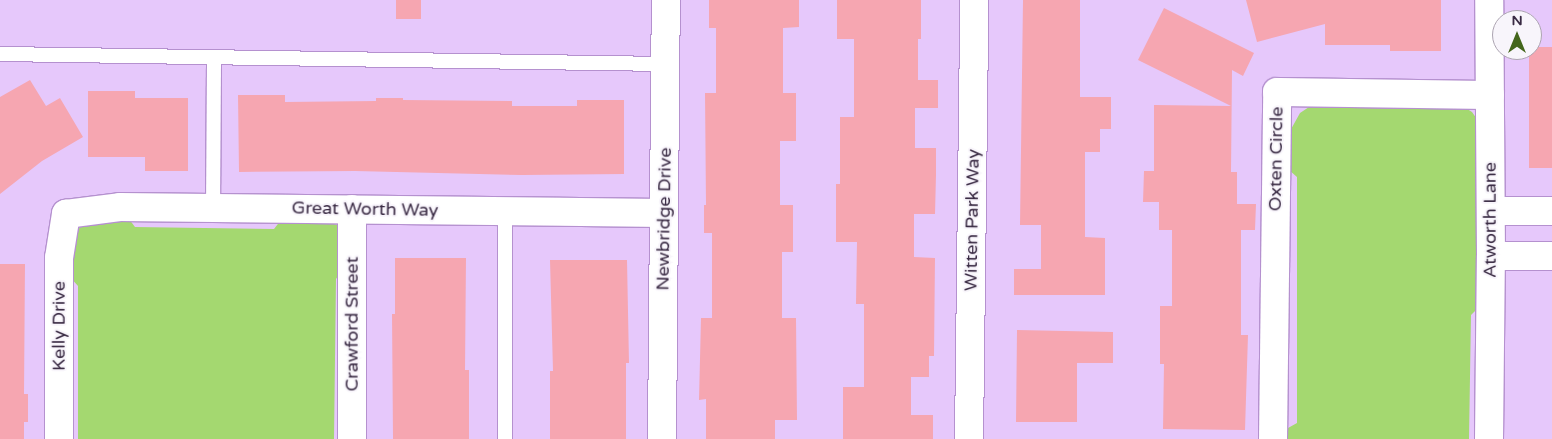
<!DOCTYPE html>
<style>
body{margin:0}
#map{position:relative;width:1552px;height:439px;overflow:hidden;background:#e6c8fb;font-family:"Varela Round",sans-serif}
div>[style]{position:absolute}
.green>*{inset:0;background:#a4d870}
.building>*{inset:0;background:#f6a6b1;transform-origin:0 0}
.roads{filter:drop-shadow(1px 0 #b591cf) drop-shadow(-1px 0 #b591cf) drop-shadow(0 1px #b591cf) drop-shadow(0 -1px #b591cf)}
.service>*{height:14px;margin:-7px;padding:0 7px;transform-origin:7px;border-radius:7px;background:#fff}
.minor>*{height:28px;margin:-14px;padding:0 14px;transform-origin:14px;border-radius:14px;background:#fff}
span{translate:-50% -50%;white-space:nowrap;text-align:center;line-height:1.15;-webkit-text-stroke:4px #f8f5fb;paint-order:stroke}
.street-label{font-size:18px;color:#392a43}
.north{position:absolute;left:1492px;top:10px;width:50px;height:50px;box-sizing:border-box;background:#f8f5fb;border:1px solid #aca4b1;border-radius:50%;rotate:0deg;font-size:14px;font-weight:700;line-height:20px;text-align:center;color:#392a43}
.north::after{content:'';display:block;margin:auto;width:18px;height:22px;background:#44661c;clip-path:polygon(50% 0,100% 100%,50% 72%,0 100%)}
</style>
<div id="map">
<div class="green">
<i style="clip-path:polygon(1320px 105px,1464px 107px,1472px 112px,1479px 122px,1478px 308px,1471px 315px,1469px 439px,1288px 439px,1288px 428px,1297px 423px,1297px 177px,1289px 170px,1290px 131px,1300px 113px,1309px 107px)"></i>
<i style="clip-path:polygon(129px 219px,135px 227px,274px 229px,281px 220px,327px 222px,337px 225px,344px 233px,345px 265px,336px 279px,334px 439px,78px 439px,78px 286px,70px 277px,76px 231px,84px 224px)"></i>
</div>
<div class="building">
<i style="left:396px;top:0;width:25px;height:19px"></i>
<i style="clip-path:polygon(709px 0,799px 0,799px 27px,783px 28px,783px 93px,796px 93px,796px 141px,780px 141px,780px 205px,793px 205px,793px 252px,782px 252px,782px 318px,796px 318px,797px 420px,775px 420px,775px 439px,706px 439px,706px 399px,699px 400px,701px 318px,712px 318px,712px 233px,704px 233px,704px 205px,706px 205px,705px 93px,716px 93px,716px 28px,709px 28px)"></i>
<i style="clip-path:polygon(837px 0,921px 0,921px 39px,918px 39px,918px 80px,938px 80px,938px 108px,915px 108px,915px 148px,936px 148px,936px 175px,935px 214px,914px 214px,914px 257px,935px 258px,934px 356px,929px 356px,929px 377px,911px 377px,911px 415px,933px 415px,933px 439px,843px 439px,843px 387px,864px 387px,864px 304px,856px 304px,857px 242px,836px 242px,836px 184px,840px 184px,840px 117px,854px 117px,854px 39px,837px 39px)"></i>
<i style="clip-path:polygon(1023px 0,1080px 0,1080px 97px,1111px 97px,1111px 129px,1100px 129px,1100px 152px,1085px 152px,1085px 237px,1105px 238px,1105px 295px,1014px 295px,1014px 269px,1041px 269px,1041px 225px,1020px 225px)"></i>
<i style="clip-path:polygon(1246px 0,1441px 0,1441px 51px,1390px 51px,1390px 45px,1325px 45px,1325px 24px,1257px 42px)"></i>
<i style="clip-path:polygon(1164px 8px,1254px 53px,1243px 76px,1232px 70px,1231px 172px,1237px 172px,1237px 204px,1256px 204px,1255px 230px,1241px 230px,1241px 335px,1248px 335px,1245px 430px,1163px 429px,1164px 364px,1160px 364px,1160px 306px,1172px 306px,1172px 230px,1159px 230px,1159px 202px,1143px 202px,1144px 171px,1154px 171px,1154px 105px,1231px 106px,1138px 60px)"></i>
<i style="clip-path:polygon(1532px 47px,1552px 47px,1552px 168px,1529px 168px,1529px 50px,1532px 50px)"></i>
<i style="clip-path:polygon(30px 80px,46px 106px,60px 98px,83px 137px,42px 161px,0 194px,0 97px)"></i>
<i style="clip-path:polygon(88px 91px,135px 91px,135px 98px,188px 98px,188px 171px,145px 171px,145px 157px,88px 157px)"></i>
<i style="clip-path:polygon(238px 95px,285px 95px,285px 102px,376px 101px,376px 98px,403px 98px,403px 100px,512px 101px,512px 106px,577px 106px,577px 100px,624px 100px,624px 174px,522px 175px,355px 171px,239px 172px)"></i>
<i style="clip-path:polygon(395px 258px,466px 258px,465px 370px,469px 370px,469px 439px,393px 439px,392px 314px,395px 314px)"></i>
<i style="clip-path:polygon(550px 260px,627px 260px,629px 363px,626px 363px,626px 439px,550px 439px,550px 371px,553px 371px)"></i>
<i style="clip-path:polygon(0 264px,25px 264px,24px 394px,28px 394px,28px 422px,24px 422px,24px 439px,0 439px)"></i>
<i style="clip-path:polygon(1017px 330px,1113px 332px,1113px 363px,1077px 363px,1077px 422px,1016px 422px)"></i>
</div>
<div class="roads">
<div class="service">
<i style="left:0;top:54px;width:666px;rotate:0.86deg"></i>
<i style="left:213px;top:208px;width:151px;rotate:-89.6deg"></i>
<i style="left:505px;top:439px;width:228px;rotate:-90deg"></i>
</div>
<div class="minor">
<i style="left:1491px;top:211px;width:61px"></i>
<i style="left:1491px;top:256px;width:61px"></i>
<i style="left:59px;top:439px;width:181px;rotate:-90deg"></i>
<i style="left:59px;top:258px;width:45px;rotate:-81deg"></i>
<i style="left:66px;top:214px;width:54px;rotate:-7.4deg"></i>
<i style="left:120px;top:207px;width:543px;rotate:0.63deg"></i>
<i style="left:352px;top:439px;width:230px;rotate:-90deg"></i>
<i style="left:662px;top:439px;width:439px;rotate:-89.5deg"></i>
<i style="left:969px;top:439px;width:439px;rotate:-89.3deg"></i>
<i style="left:1273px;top:439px;width:347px;rotate:-89.3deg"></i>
<i style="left:1277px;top:92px;width:213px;rotate:0.8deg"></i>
<i style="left:1489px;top:439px;width:183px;rotate:-89.4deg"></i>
<i style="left:1491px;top:256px;width:256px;rotate:-90.4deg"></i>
</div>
</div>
<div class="street-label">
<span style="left:1276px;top:159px;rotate:-89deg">Oxten Circle</span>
<span style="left:365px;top:209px;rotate:1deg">Great Worth Way</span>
<span style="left:664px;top:219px;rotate:-89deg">Newbridge Drive</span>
<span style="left:972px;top:220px;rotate:-89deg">Witten Park Way</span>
<span style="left:1490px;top:220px;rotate:-90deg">Atworth Lane</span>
<span style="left:352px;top:324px;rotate:-90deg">Crawford Street</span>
<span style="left:59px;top:326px;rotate:-90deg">Kelly Drive</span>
</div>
<div class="north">N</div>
</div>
